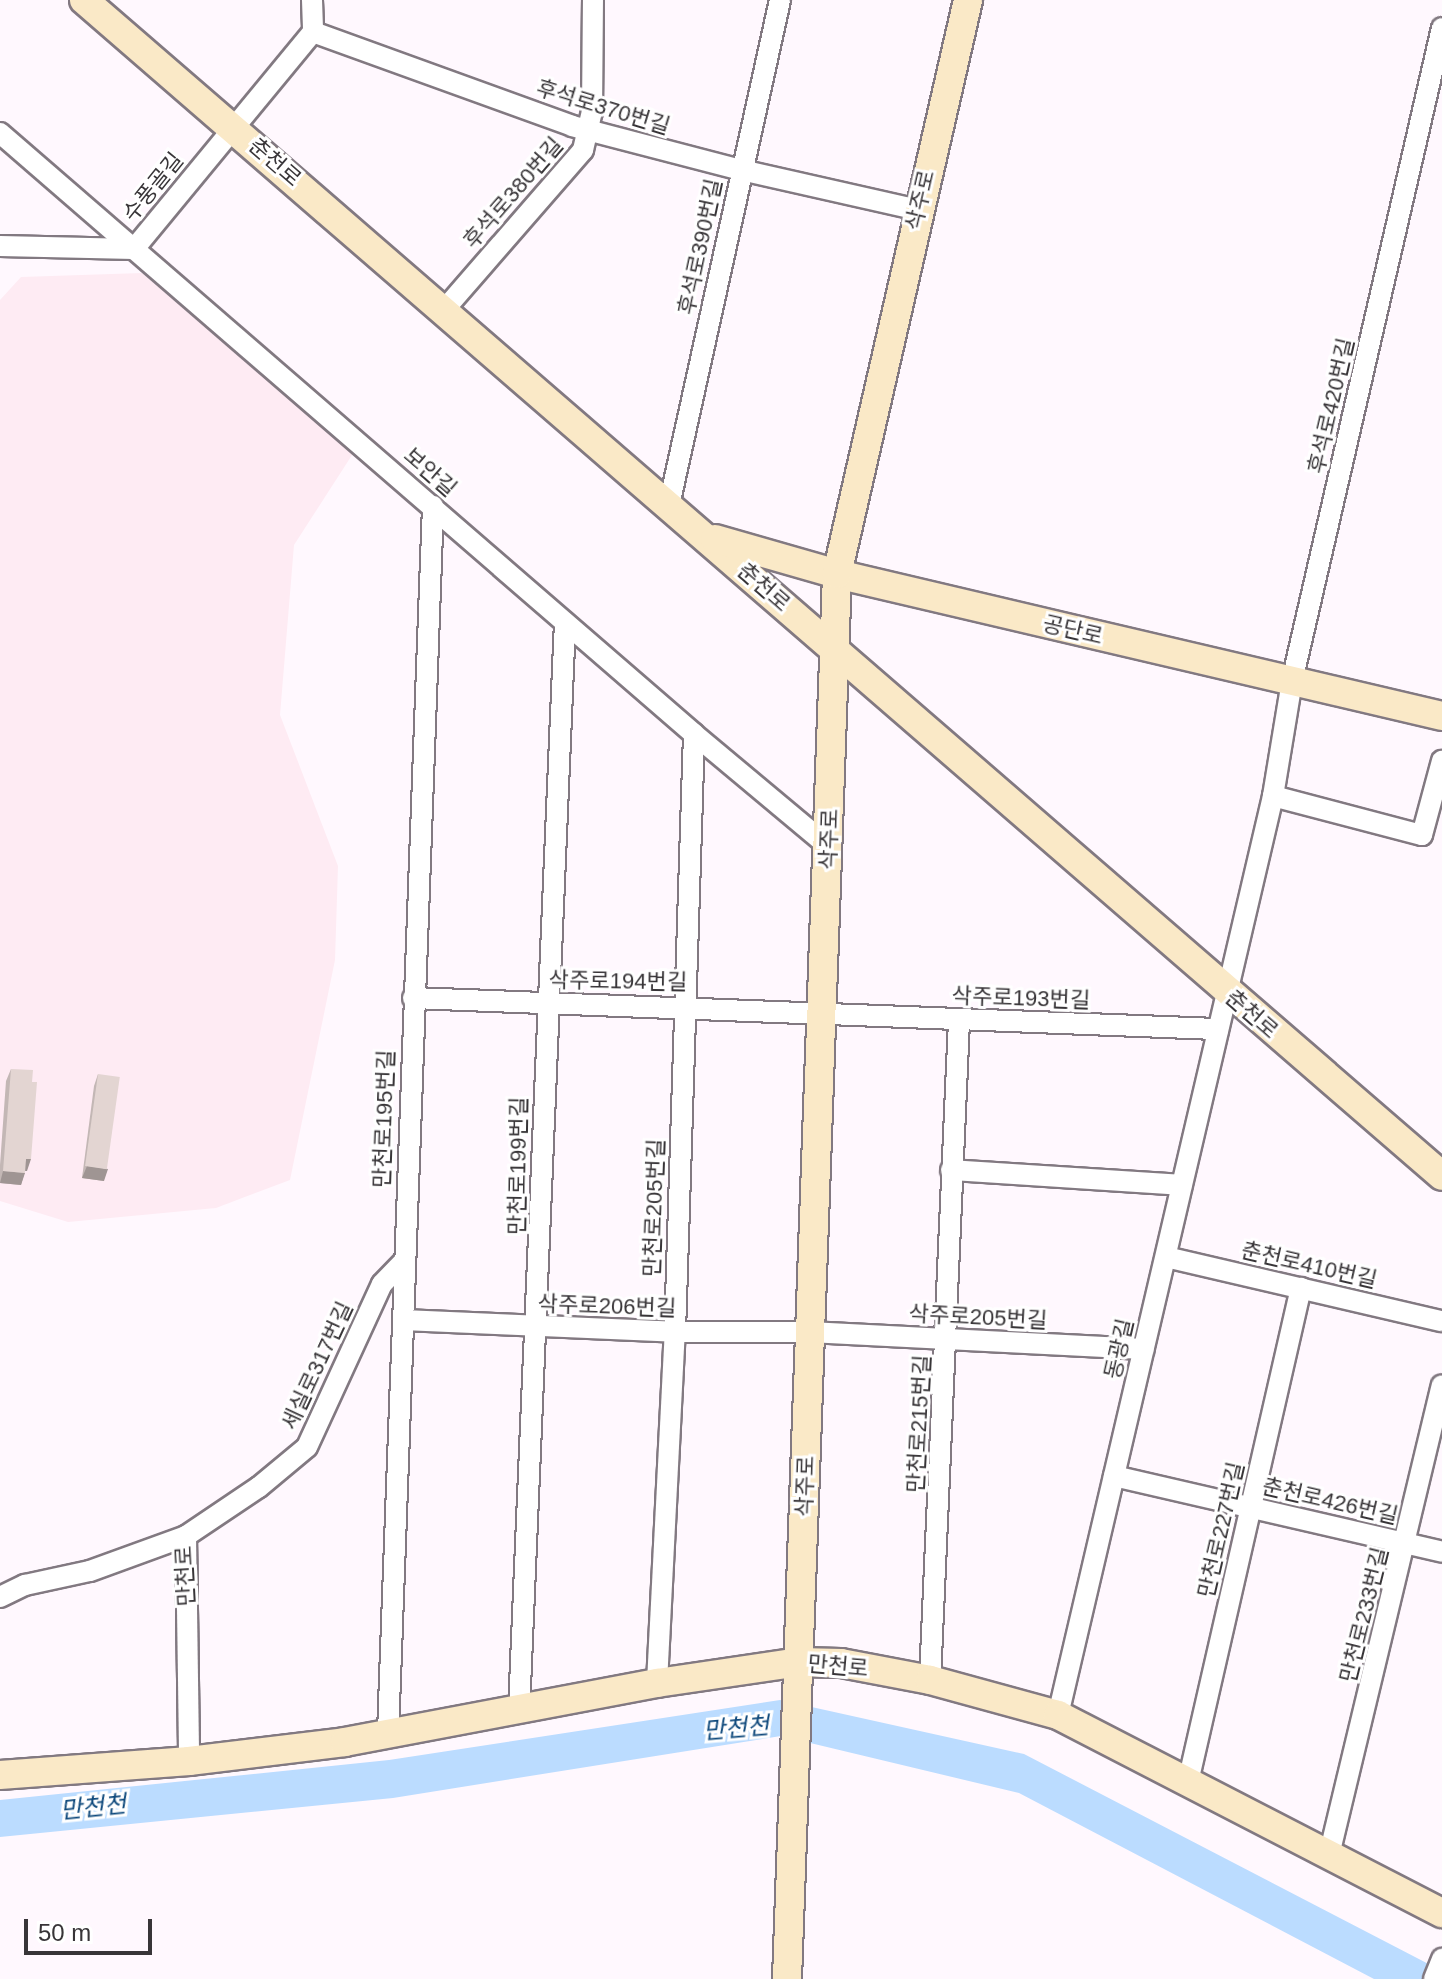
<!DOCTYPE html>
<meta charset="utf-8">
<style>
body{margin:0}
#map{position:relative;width:1442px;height:1979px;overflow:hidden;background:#fff8fe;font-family:Helvetica,"Noto Sans KR",sans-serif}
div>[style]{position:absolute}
.industrial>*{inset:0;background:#feebf3}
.water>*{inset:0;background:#bbdcff}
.roads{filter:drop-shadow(2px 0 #827981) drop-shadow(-2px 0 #827981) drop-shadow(0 2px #827981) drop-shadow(0 -2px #827981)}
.street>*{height:20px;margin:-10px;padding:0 10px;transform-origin:10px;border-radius:10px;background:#fff}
.secondary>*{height:28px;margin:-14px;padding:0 14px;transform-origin:14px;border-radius:14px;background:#fae9c7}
.wall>*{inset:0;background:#c3b7b5}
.shaded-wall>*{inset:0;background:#9f9593}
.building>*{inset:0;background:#e3d5d2;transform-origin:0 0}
span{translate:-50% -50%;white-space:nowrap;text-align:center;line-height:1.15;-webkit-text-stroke:6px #fff;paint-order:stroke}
.street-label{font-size:22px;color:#383538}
.water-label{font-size:24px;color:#0e497c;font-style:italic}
.scale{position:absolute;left:24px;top:1919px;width:128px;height:36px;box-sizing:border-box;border:4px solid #383538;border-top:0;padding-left:10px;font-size:24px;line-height:28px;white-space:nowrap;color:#383538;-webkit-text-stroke:6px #fff;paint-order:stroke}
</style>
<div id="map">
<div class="industrial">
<i style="clip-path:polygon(142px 273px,354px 452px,294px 545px,280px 715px,338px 866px,335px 960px,290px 1180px,216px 1208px,68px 1222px,0 1201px,0 300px,21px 277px)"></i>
</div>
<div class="water">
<i style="clip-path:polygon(780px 1700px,1024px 1754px,1442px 1971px,1442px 1979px,1374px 1979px,1019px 1793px,781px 1736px,393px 1798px,0 1837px,0 1800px,389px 1760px)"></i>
</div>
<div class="roads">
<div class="street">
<i style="left:312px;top:0;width:32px;rotate:88deg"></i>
<i style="left:313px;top:32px;width:276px;rotate:19.9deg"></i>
<i style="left:572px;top:126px;width:175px;rotate:14.6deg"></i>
<i style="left:741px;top:170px;width:181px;rotate:12.7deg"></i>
<i style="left:0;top:133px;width:918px;rotate:40.89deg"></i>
<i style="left:694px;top:734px;width:175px;rotate:39.9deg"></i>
<i style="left:0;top:246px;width:134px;rotate:1.3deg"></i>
<i style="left:134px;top:249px;width:281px;rotate:-50.5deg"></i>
<i style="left:444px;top:310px;width:212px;rotate:-49deg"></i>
<i style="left:583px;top:150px;width:39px;rotate:-77deg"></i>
<i style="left:592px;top:112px;width:112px;rotate:-89.5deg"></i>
<i style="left:669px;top:505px;width:517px;rotate:-77.6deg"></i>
<i style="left:1273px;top:796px;width:154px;rotate:14.7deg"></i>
<i style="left:1422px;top:835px;width:77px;rotate:-74.9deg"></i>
<i style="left:413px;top:998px;width:806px;rotate:2.21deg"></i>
<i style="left:951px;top:1170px;width:231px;rotate:3.7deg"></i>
<i style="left:1166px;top:1257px;width:283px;rotate:13.1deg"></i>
<i style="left:403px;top:1320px;width:272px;rotate:2.5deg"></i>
<i style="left:675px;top:1332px;width:134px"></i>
<i style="left:809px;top:1332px;width:335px;rotate:2.9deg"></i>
<i style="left:1114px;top:1476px;width:337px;rotate:13deg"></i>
<i style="left:186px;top:1536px;width:225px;rotate:89.2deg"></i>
<i style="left:0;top:1597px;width:28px;rotate:-26deg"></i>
<i style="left:25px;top:1585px;width:66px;rotate:-12.2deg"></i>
<i style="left:90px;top:1571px;width:102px;rotate:-20deg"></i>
<i style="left:186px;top:1536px;width:88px;rotate:-33.9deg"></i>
<i style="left:259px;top:1487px;width:62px;rotate:-39.8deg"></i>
<i style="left:307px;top:1447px;width:179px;rotate:-65.3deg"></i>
<i style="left:382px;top:1284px;width:30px;rotate:-46deg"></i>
<i style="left:930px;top:1680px;width:661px;rotate:-87.48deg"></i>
<i style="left:657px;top:1683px;width:351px;rotate:-87.1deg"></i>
<i style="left:675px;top:1332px;width:598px;rotate:-88.18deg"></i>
<i style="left:519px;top:1710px;width:1088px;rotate:-87.58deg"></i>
<i style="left:1058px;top:1715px;width:944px;rotate:-76.83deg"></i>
<i style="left:1273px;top:796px;width:117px;rotate:-80.6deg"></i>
<i style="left:1292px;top:681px;width:670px;rotate:-77.06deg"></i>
<i style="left:388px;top:1733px;width:1228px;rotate:-87.9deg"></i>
<i style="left:1188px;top:1782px;width:507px;rotate:-77.12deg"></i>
<i style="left:1329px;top:1855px;width:483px;rotate:-76.5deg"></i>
<i style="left:1434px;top:1979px;width:22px;rotate:-68deg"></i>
</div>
<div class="secondary">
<i style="left:84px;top:0;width:1796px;rotate:40.89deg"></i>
<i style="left:715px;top:539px;width:127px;rotate:16deg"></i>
<i style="left:837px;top:574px;width:621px;rotate:13.21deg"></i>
<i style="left:0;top:1775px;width:190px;rotate:-4.2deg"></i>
<i style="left:189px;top:1761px;width:157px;rotate:-6.9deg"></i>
<i style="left:345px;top:1742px;width:318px;rotate:-10.7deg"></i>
<i style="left:657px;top:1683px;width:145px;rotate:-8.4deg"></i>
<i style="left:800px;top:1662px;width:41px;rotate:1.4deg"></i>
<i style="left:841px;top:1663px;width:91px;rotate:10.8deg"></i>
<i style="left:930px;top:1680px;width:133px;rotate:15.3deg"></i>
<i style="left:1058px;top:1715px;width:432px;rotate:27.3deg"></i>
<i style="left:787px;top:1979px;width:1406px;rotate:-87.96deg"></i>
<i style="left:837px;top:574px;width:589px;rotate:-77.14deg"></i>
</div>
</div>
<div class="wall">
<i style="clip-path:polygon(11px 1069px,27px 1171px,25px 1171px,21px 1185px,0 1183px,0 1165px,6px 1081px)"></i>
<i style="clip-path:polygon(98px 1074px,104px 1181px,82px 1178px,94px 1086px)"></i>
</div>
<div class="shaded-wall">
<i style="clip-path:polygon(26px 1159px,31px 1159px,27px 1171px,22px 1171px)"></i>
<i style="clip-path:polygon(87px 1166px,108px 1169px,104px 1181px,82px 1178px)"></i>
<i style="clip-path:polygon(3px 1171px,25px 1173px,21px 1185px,0 1183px)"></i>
</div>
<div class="building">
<i style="clip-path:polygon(11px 1069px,33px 1070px,32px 1082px,37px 1082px,31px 1159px,26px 1159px,25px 1173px,3px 1171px)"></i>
<i style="left:98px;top:1074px;width:22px;height:93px;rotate:8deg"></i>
</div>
<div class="street-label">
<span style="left:603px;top:107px;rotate:17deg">후석로370번길</span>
<span style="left:275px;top:162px;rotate:41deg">춘천로</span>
<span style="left:153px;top:187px;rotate:-51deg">수풍골길</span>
<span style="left:513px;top:193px;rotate:-49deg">후석로380번길</span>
<span style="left:920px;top:200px;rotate:-77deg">삭주로</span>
<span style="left:700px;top:247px;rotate:-78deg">후석로390번길</span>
<span style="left:1331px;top:406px;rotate:-77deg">후석로420번길</span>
<span style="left:430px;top:472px;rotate:41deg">보안길</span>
<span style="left:764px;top:587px;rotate:41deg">춘천로</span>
<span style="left:1073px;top:630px;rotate:13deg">공단로</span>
<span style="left:829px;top:839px;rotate:-88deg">삭주로</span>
<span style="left:618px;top:981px;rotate:1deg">삭주로194번길</span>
<span style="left:1021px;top:998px;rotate:2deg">삭주로193번길</span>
<span style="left:1252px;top:1014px;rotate:41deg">춘천로</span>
<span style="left:384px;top:1119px;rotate:-88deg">만천로195번길</span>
<span style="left:518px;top:1166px;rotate:-89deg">만천로199번길</span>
<span style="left:654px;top:1208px;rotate:-88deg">만천로205번길</span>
<span style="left:1309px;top:1265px;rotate:13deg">춘천로410번길</span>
<span style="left:607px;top:1306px;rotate:2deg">삭주로206번길</span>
<span style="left:978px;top:1317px;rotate:3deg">삭주로205번길</span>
<span style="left:1119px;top:1349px;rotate:-77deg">동광길</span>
<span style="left:317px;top:1366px;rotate:-65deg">세실로317번길</span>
<span style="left:919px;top:1424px;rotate:-87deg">만천로215번길</span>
<span style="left:805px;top:1486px;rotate:-88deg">삭주로</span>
<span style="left:1330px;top:1501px;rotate:13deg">춘천로426번길</span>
<span style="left:1221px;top:1530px;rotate:-77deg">만천로227번길</span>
<span style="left:185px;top:1576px;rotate:-93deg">만천로</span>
<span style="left:1364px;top:1615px;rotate:-76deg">만천로233번길</span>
<span style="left:838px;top:1666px;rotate:5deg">만천로</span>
</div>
<div class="water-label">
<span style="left:736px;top:1728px;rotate:-5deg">만천천</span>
<span style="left:93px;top:1807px;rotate:-6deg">만천천</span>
</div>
<div class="scale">50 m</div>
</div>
